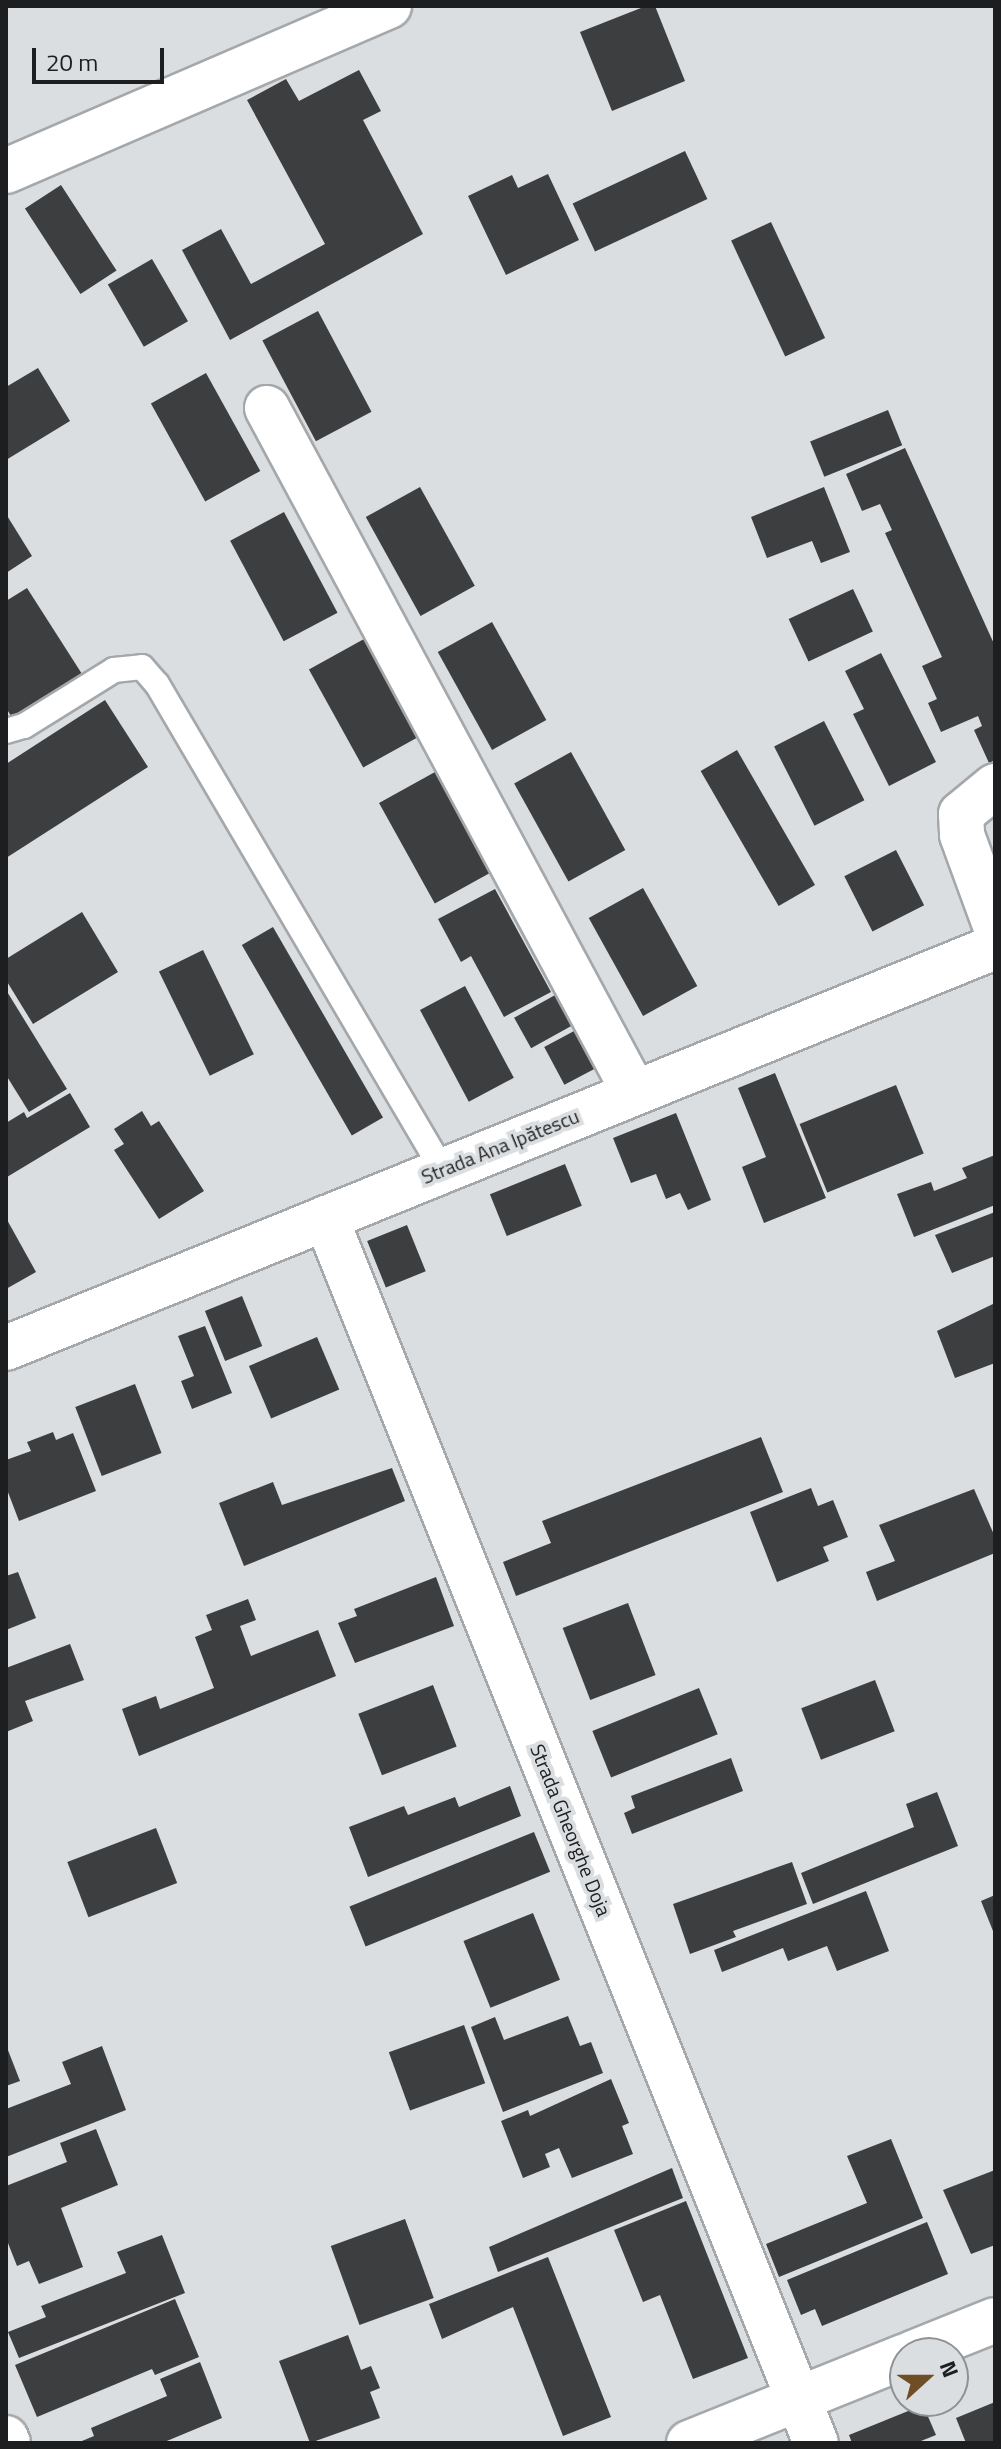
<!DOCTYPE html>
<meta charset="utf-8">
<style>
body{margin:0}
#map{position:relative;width:1001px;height:2449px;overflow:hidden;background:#dbdee1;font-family:"Titillium Web",sans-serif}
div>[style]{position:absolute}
.building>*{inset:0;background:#3c3e40;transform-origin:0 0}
.roads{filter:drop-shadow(2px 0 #a5a8ab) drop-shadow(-2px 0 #a5a8ab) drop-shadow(0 2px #a5a8ab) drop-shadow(0 -2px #a5a8ab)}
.lane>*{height:24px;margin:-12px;padding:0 12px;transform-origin:12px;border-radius:12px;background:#fff}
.street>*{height:44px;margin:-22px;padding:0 22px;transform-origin:22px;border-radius:22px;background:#fff}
.secondary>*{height:44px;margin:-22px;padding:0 22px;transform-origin:22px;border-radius:22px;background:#fff}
span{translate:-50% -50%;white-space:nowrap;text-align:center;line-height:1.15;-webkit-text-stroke:8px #dbdee1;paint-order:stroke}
.street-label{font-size:20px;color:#1d1e1f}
.frame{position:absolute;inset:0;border:8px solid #1d1e1f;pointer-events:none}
.north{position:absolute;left:889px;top:2337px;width:80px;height:80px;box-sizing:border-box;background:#dbdee1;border:2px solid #8f9193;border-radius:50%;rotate:69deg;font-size:22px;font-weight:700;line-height:32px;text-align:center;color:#1d1e1f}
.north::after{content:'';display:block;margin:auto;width:28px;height:36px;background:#6f4e25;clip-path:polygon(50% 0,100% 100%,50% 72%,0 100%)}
.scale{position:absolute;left:32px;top:48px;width:132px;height:36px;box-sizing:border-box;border:4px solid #1d1e1f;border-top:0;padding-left:10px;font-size:24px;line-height:28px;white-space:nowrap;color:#1d1e1f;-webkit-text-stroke:6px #dbdee1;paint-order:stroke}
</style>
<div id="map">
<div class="building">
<i style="clip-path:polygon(646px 6px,655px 6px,685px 81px,612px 111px,580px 32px)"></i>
<i style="clip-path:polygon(359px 70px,381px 111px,363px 120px,423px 234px,230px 340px,182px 250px,221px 229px,251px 284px,325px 244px,247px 100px,286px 79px,299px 101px)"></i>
<i style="left:685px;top:151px;width:53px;height:124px;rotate:65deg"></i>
<i style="clip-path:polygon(548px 174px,579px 240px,506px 275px,468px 196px,512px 175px,518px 188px)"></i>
<i style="left:61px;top:185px;width:102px;height:43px;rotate:57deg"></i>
<i style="left:771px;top:222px;width:128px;height:44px;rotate:65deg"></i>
<i style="left:152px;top:259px;width:72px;height:51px;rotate:60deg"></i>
<i style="left:318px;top:311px;width:114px;height:63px;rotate:62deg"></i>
<i style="clip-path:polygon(38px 368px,70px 421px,6px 460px,6px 387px)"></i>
<i style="left:206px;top:373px;width:112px;height:63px;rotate:61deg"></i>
<i style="left:888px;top:410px;width:38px;height:84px;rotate:68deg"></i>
<i style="clip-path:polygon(905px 448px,995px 646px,995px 760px,989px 763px,974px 730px,982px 726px,978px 716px,941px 732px,928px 703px,937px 699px,922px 666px,942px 657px,885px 533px,892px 530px,880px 504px,862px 511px,846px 474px)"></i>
<i style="left:420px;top:487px;width:113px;height:62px;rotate:61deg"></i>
<i style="clip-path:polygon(824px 487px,850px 552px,821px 563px,812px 541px,767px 558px,751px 517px)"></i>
<i style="left:284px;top:512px;width:114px;height:61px;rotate:62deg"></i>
<i style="clip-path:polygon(6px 514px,32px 556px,6px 573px)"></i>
<i style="clip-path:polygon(27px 588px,82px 674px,13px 719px,6px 708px,6px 601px)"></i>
<i style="left:853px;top:589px;width:47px;height:71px;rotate:65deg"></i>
<i style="left:492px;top:622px;width:112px;height:62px;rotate:61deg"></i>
<i style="left:364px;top:639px;width:112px;height:63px;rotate:61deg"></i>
<i style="clip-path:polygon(881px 653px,936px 762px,889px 786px,853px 714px,864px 709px,845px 671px)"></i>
<i style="clip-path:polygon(105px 700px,148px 767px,6px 858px,6px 764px)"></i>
<i style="left:824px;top:721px;width:89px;height:56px;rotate:63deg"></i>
<i style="left:737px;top:750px;width:156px;height:42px;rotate:60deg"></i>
<i style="left:571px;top:752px;width:112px;height:65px;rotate:61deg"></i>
<i style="left:435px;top:772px;width:115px;height:64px;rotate:61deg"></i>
<i style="left:896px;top:850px;width:62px;height:58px;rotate:63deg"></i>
<i style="left:643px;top:888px;width:112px;height:62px;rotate:61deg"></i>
<i style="clip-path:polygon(495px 889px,551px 992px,504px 1017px,471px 956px,461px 962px,438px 919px)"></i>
<i style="clip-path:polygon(82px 912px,118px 972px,33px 1024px,6px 980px,6px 959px)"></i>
<i style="left:273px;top:927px;width:220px;height:36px;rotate:60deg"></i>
<i style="left:203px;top:950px;width:116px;height:49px;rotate:64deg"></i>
<i style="left:465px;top:986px;width:104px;height:51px;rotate:62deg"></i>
<i style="clip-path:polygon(6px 990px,67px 1089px,29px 1112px,6px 1075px)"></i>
<i style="left:557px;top:994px;width:35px;height:49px;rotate:61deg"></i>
<i style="left:576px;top:1030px;width:43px;height:36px;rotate:62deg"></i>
<i style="clip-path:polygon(775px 1073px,826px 1198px,764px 1223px,742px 1167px,766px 1157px,738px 1088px)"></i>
<i style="left:896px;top:1085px;width:74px;height:104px;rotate:68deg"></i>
<i style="clip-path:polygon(70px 1093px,90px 1127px,7px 1177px,6px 1123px,24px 1112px,27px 1118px)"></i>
<i style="clip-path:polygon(142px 1111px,151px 1126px,159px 1121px,204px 1191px,159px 1219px,114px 1150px,124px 1144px,114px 1129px)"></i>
<i style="clip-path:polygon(676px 1113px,711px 1200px,688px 1210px,680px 1193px,666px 1199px,656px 1174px,631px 1183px,613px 1138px)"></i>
<i style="clip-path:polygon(995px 1155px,995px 1205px,914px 1237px,897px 1194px,931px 1182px,934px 1191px,967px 1178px,962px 1168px)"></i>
<i style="left:565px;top:1164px;width:45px;height:81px;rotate:68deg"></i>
<i style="clip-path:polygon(995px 1212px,995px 1256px,952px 1273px,935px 1235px)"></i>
<i style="clip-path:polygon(6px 1218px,36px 1272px,6px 1289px)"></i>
<i style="left:407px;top:1225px;width:50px;height:43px;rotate:68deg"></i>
<i style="left:242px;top:1296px;width:54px;height:40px;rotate:68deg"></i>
<i style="clip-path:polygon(995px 1303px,995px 1363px,955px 1378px,937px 1331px)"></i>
<i style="clip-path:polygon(205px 1326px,232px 1393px,192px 1409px,181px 1381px,194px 1376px,178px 1336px)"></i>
<i style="left:317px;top:1337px;width:57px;height:74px;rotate:67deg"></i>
<i style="left:135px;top:1384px;width:74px;height:64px;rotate:69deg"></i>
<i style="clip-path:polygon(53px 1432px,56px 1440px,73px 1433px,96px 1491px,19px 1521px,6px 1487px,6px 1460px,31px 1451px,27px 1442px)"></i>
<i style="clip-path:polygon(761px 1437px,783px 1492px,516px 1596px,503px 1562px,551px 1543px,542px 1521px)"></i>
<i style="clip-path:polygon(392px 1468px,405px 1501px,244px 1566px,219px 1503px,273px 1482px,282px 1505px)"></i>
<i style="clip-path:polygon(811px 1488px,818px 1506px,833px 1500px,848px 1537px,823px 1547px,829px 1561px,777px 1582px,750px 1512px)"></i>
<i style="clip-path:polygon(974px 1489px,995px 1537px,995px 1553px,877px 1601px,866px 1572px,895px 1561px,879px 1525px)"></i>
<i style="clip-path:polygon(18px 1572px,36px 1618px,6px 1630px,6px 1576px)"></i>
<i style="clip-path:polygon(436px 1577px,454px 1626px,355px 1663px,338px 1623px,357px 1616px,354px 1609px)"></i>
<i style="clip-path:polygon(248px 1599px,256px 1620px,240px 1626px,251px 1656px,318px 1630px,336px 1676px,139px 1756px,122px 1709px,156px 1696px,160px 1709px,214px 1688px,195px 1637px,212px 1630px,206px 1615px)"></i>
<i style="left:628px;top:1603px;width:77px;height:70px;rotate:69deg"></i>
<i style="clip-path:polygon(70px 1644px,84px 1680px,25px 1701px,33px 1721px,6px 1732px,6px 1668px)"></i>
<i style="left:875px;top:1680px;width:55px;height:79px;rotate:69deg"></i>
<i style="left:433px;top:1685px;width:66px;height:80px;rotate:69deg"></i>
<i style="left:699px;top:1688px;width:50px;height:115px;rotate:68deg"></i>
<i style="clip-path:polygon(731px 1758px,743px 1791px,632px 1834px,624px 1813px,635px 1808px,631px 1796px)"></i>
<i style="clip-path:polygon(510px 1786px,521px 1816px,368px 1877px,349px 1827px,404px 1806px,408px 1815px,455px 1797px,459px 1807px)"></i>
<i style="clip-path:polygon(937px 1792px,958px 1846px,813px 1904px,801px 1873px,914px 1827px,906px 1804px)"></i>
<i style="left:156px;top:1828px;width:59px;height:95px;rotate:69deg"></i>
<i style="left:534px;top:1832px;width:43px;height:199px;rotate:68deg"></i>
<i style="clip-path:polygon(792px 1862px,807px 1904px,733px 1931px,736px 1937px,690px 1954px,673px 1904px)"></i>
<i style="clip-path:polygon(866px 1891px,889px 1951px,837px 1971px,827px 1946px,788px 1961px,783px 1948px,722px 1972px,714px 1950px)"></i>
<i style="clip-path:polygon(995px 1895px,995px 1936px,981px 1901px)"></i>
<i style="left:533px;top:1913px;width:72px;height:75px;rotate:68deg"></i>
<i style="clip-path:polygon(568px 2016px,580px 2046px,591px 2042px,603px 2073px,503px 2112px,471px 2027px,495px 2017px,504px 2040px)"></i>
<i style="left:464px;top:2025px;width:62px;height:80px;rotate:70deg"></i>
<i style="clip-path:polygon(6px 2045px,20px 2081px,6px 2086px)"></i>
<i style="clip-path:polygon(102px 2046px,126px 2110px,6px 2157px,6px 2109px,71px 2084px,62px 2062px)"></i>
<i style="clip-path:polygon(611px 2079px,629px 2123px,622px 2126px,633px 2154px,572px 2178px,559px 2148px,545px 2154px,550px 2167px,523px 2178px,501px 2121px,528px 2110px,530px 2116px)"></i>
<i style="clip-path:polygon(96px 2129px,118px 2185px,61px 2208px,83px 2267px,39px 2284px,29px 2261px,17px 2266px,6px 2238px,6px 2186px,67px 2162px,60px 2143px)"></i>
<i style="clip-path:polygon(891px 2139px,923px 2218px,779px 2277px,766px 2244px,867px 2203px,847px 2156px)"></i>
<i style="clip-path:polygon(672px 2168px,683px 2198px,498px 2272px,489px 2247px)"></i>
<i style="clip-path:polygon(995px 2170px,995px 2245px,971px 2254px,943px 2190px)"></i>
<i style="clip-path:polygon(686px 2201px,748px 2358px,693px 2379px,660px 2295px,643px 2302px,614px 2230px)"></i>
<i style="left:405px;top:2219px;width:84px;height:79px;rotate:70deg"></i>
<i style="clip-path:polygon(927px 2222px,948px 2274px,822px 2326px,815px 2309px,801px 2315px,787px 2280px)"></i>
<i style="clip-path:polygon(162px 2235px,185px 2293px,19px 2358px,8px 2332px,46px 2317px,41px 2306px,126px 2273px,117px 2252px)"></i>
<i style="clip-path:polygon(548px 2257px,611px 2417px,563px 2436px,513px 2307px,442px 2339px,429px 2304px)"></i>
<i style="clip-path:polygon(175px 2299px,199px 2357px,155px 2375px,152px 2369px,37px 2417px,15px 2365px)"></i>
<i style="clip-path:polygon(348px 2335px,361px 2370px,371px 2366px,380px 2388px,370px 2392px,380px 2418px,310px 2443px,279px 2361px)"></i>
<i style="clip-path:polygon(200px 2362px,222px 2418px,162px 2443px,77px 2443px,94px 2436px,91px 2428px,167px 2396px,160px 2379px)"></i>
<i style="clip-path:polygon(995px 2402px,995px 2443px,966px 2443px,956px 2418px)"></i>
<i style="clip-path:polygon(923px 2405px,936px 2435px,916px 2443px,852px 2443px,849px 2435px)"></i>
</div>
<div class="roads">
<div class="lane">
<i style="left:6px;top:731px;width:19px;rotate:-16deg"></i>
<i style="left:24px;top:726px;width:106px;rotate:-31.9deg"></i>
<i style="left:114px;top:670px;width:28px;rotate:-6deg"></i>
<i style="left:142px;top:667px;width:23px;rotate:49deg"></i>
<i style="left:157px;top:684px;width:563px;rotate:59.56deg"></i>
</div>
<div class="street">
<i style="left:6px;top:171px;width:417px;rotate:-23.3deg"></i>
<i style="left:267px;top:408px;width:776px;rotate:61.78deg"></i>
<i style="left:995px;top:786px;width:44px;rotate:140.5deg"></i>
<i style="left:961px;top:814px;width:21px;rotate:87deg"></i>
<i style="left:962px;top:835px;width:96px;rotate:69.9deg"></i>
<i style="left:326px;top:1218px;width:1319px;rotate:68.2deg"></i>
<i style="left:6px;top:1348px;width:1067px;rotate:-22.07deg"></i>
<i style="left:6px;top:2438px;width:5px;rotate:68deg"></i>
</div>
<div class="secondary">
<i style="left:913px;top:2353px;width:88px;rotate:-21.9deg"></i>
<i style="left:689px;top:2443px;width:233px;rotate:-21.9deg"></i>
</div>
</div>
<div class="street-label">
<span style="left:500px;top:1146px;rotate:-22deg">Strada Ana Ipătescu</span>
<span style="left:571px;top:1830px;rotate:68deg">Strada Gheorghe Doja</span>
</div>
<div class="frame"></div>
<div class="north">N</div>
<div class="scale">20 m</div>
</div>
